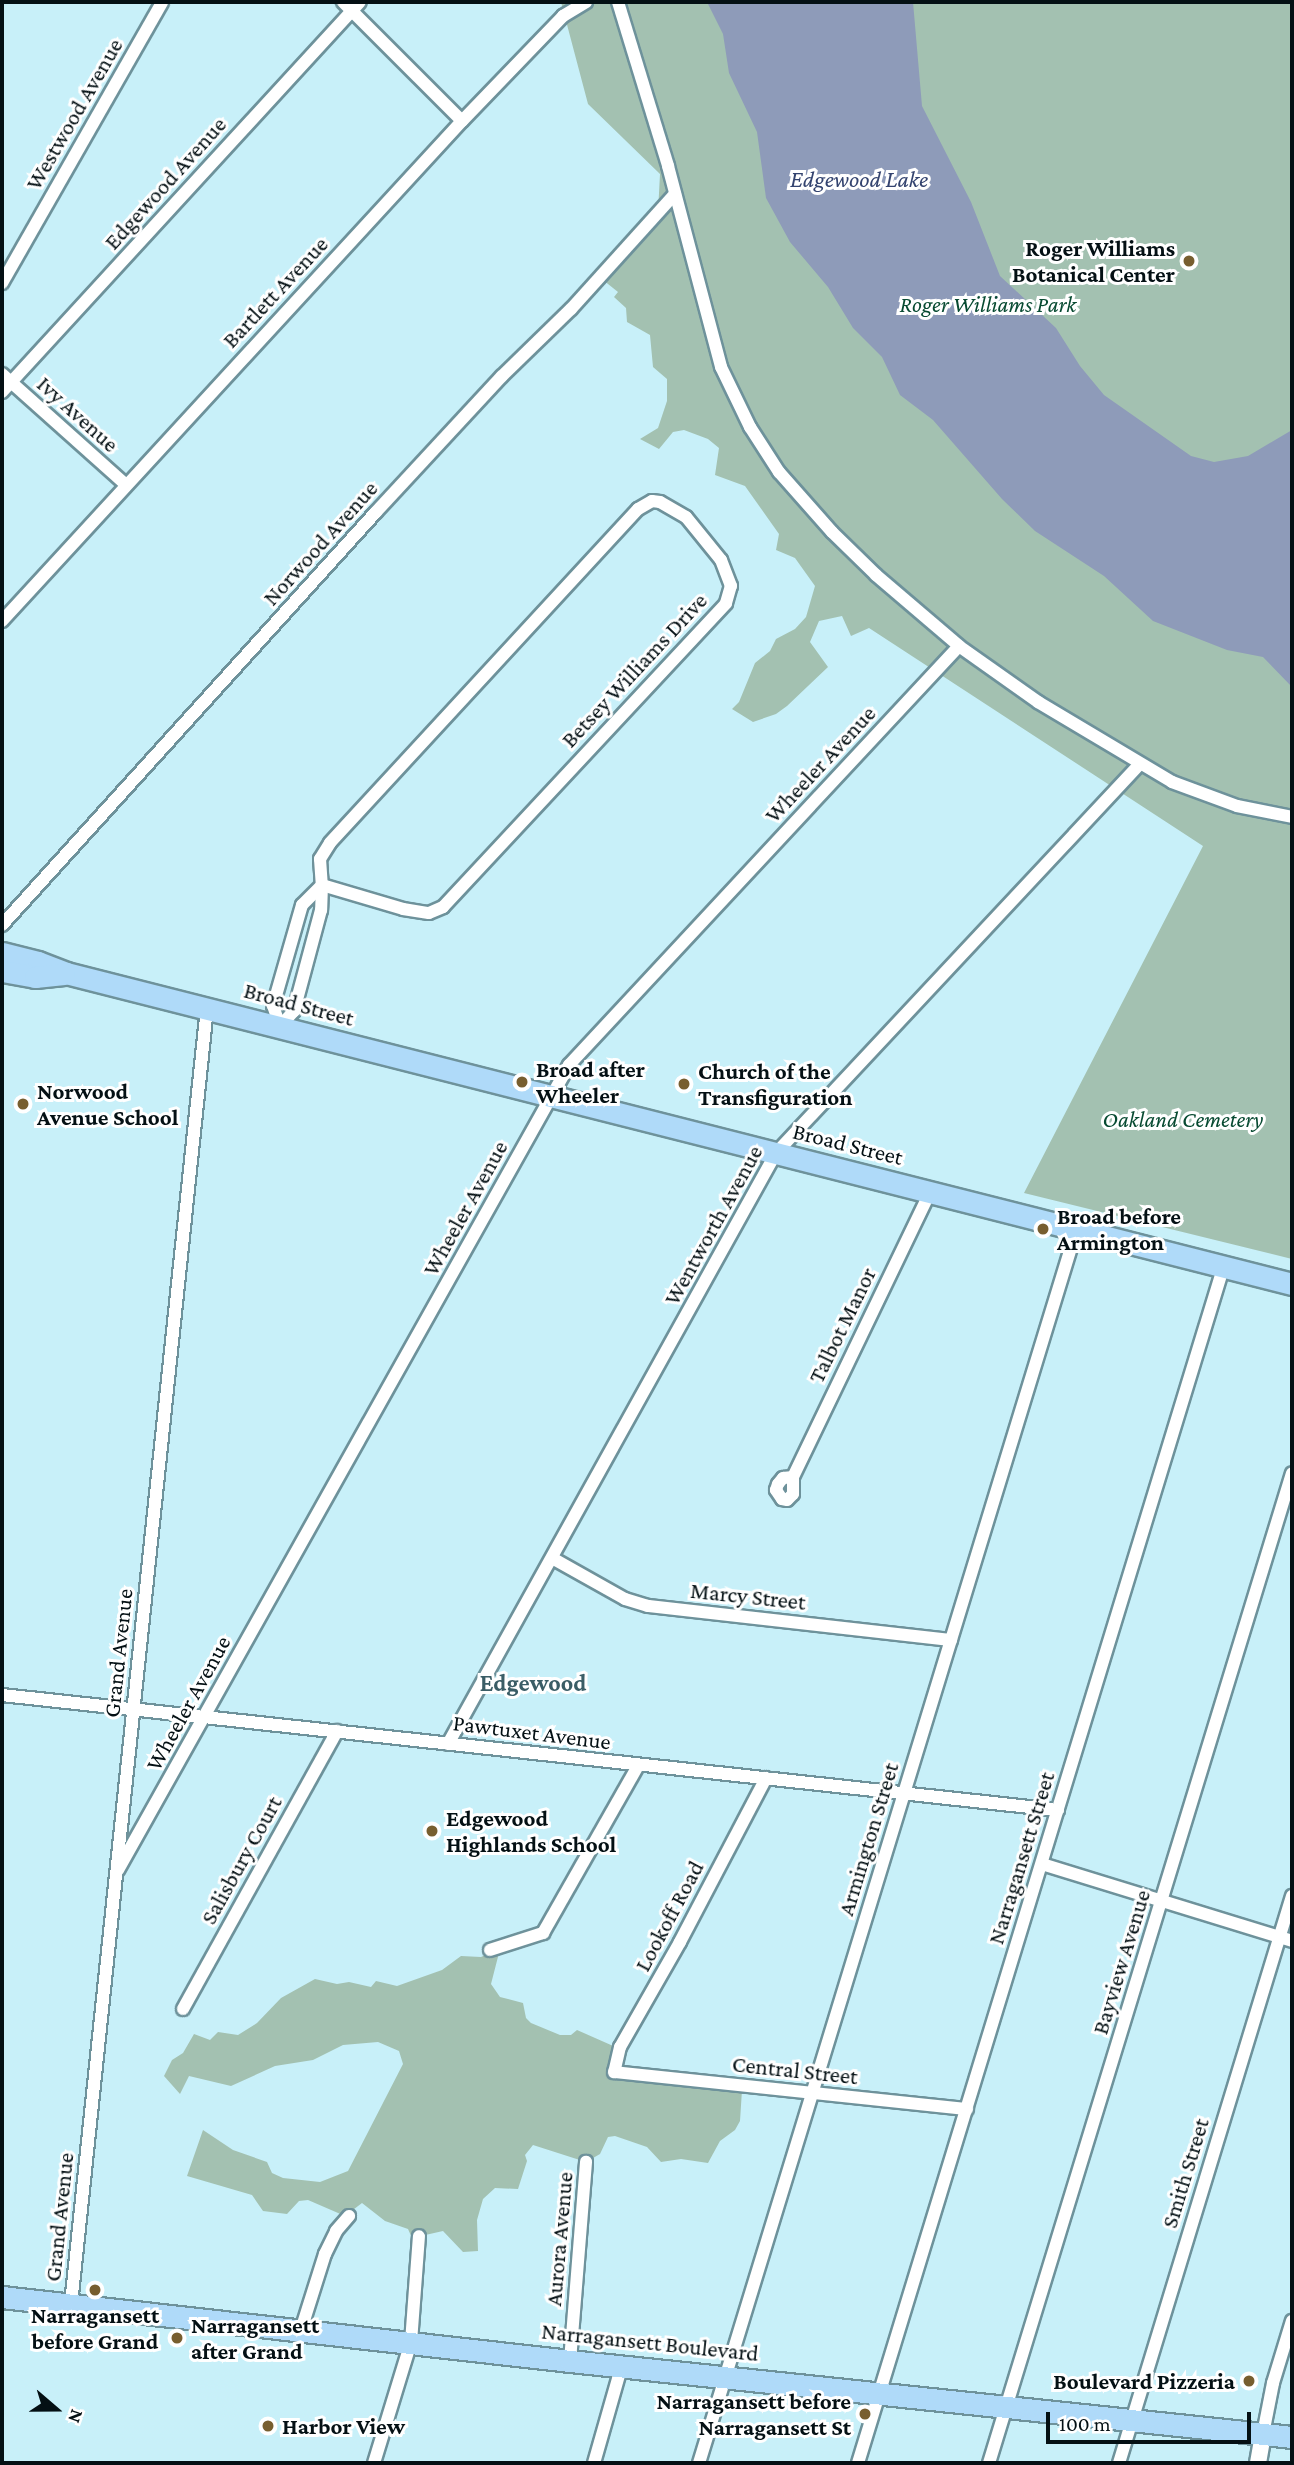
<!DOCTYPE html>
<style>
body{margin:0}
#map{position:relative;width:1294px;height:2465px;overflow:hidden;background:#c8f0f9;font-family:"Crimson Pro",serif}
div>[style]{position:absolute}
.green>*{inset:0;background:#a3c1b1}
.water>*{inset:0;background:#8e9bb9}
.roads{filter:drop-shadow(2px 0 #6e929b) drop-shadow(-2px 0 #6e929b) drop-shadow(0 2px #6e929b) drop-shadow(0 -2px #6e929b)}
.minor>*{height:12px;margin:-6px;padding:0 6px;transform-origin:6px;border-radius:6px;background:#fff}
.tertiary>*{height:16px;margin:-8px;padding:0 8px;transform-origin:8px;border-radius:8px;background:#fff}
.primary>*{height:21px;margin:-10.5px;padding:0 10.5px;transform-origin:10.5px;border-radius:10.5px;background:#afdaf9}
.dots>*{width:19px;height:19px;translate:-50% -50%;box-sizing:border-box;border:4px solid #fff;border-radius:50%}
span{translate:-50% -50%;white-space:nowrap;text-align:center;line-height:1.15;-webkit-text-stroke:6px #fff;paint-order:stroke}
.street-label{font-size:23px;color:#041014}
.poi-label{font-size:23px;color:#041014;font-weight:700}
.right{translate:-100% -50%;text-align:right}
.left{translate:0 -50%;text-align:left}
.park-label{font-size:23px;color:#074a31;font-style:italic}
.water-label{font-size:24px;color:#33436f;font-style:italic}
.neighbourhood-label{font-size:24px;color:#3a5d66;font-weight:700}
.frame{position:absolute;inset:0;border:4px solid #041014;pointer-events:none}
.north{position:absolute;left:21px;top:2374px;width:70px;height:70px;-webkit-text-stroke:5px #fff;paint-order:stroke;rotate:110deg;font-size:19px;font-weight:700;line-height:28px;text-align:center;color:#041014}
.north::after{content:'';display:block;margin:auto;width:24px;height:32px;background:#041014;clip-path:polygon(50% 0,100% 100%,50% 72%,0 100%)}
.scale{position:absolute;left:1046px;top:2412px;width:205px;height:32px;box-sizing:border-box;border:4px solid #041014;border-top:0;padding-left:9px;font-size:21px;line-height:24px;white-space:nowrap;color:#041014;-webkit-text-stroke:5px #fff;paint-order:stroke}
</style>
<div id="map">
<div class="green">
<i style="clip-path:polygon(561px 2px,1292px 2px,1292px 1259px,1024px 1193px,1203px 846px,869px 628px,851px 636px,842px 616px,819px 621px,810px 642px,828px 667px,787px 706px,776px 714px,753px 722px,732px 709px,739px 702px,755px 663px,770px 651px,776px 639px,795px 629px,806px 617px,815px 586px,795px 558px,776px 550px,779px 534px,745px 486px,715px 475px,719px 448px,708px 439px,684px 430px,673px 432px,659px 449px,640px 439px,658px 428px,667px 401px,667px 379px,653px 367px,650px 335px,627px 322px,626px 308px,614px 297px,618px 292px,598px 276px,658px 212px,660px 174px,588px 104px)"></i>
<i style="clip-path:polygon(500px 1949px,491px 1984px,500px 1997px,523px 2003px,526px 2018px,531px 2023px,560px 2035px,571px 2035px,577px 2030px,620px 2049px,614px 2071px,742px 2090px,740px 2121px,735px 2130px,720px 2141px,708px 2163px,681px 2159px,661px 2162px,647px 2147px,615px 2136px,608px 2137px,600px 2154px,586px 2162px,533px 2145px,525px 2155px,527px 2161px,518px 2189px,495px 2188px,483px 2199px,477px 2220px,478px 2251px,463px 2252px,443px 2231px,412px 2238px,408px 2229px,385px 2221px,362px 2203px,345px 2216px,308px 2200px,299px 2201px,287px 2214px,263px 2211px,252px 2195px,187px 2176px,203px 2130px,233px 2150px,267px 2162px,272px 2173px,283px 2178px,320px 2182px,348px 2171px,403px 2064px,399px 2051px,378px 2042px,343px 2045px,313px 2060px,275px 2066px,231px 2086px,189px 2076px,180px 2094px,164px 2076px,172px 2060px,183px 2053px,194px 2034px,210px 2040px,218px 2032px,238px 2035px,257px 2023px,281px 1998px,315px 1979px,337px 1984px,349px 1982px,371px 1987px,376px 1981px,397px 1986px,442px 1970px,461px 1956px,481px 1957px)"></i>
</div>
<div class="water">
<i style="clip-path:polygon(707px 2px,913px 2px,922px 106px,971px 202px,1000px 276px,1056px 328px,1080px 366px,1104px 395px,1191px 456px,1214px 462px,1248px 456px,1292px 430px,1292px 687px,1263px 657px,1227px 650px,1153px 621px,1104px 576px,1035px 531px,1002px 499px,933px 420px,900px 395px,882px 357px,853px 328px,828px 287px,790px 242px,766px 198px,757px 132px,729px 73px,723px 34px)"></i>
</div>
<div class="roads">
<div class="minor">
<i style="left:343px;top:2px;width:168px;rotate:45deg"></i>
<i style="left:618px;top:2px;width:171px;rotate:73deg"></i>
<i style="left:668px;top:166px;width:208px;rotate:75.2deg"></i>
<i style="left:721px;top:367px;width:67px;rotate:64.2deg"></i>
<i style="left:750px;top:427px;width:54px;rotate:57.2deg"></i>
<i style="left:779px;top:472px;width:80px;rotate:48.5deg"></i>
<i style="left:832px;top:532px;width:62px;rotate:44.3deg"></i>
<i style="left:876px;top:575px;width:109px;rotate:40.5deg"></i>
<i style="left:959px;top:646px;width:97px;rotate:35.3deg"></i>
<i style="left:1038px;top:702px;width:156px;rotate:30.8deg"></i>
<i style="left:1172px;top:782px;width:69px;rotate:20.3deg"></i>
<i style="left:1237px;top:806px;width:56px;rotate:11.3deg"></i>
<i style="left:2px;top:283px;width:323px;rotate:-60.3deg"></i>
<i style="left:2px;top:374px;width:166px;rotate:41.8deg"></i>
<i style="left:2px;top:392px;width:529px;rotate:-47.45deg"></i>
<i style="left:2px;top:621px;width:679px;rotate:-47.39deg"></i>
<i style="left:462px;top:121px;width:146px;rotate:-46.1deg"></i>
<i style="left:563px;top:16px;width:27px;rotate:-31deg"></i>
<i style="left:322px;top:885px;width:84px;rotate:16.5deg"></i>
<i style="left:403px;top:909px;width:26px;rotate:9deg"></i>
<i style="left:429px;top:913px;width:15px;rotate:-23deg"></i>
<i style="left:443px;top:907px;width:415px;rotate:-47deg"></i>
<i style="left:726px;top:603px;width:18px;rotate:-74deg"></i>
<i style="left:731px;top:586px;width:28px;rotate:-111deg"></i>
<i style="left:721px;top:560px;width:55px;rotate:-129.1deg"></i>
<i style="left:686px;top:517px;width:30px;rotate:-150deg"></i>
<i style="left:660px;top:502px;width:8px;rotate:-173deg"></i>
<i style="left:652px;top:501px;width:16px;rotate:150deg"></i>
<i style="left:638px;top:509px;width:454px;rotate:132.7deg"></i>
<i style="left:330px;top:843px;width:19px;rotate:122deg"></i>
<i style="left:320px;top:859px;width:26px;rotate:86deg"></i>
<i style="left:322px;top:885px;width:25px;rotate:92deg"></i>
<i style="left:321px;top:910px;width:105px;rotate:105deg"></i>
<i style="left:294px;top:1011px;width:21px;rotate:133deg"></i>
<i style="left:280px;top:1026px;width:21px;rotate:-109deg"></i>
<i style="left:273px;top:1006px;width:105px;rotate:-74deg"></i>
<i style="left:302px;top:905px;width:28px;rotate:-45deg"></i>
<i style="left:2px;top:925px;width:557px;rotate:-47.84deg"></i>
<i style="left:376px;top:512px;width:185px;rotate:-47.2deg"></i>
<i style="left:502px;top:376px;width:96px;rotate:-44.2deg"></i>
<i style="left:571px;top:309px;width:155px;rotate:-47.9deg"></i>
<i style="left:793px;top:1477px;width:17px;rotate:90deg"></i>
<i style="left:793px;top:1494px;width:8px;rotate:135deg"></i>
<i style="left:787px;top:1500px;width:5px;rotate:-169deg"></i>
<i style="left:782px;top:1499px;width:11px;rotate:-124deg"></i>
<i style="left:776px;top:1490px;width:6px;rotate:-72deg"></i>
<i style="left:778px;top:1484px;width:8px;rotate:-50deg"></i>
<i style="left:783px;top:1478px;width:10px;rotate:-6deg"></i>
<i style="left:793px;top:1477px;width:316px;rotate:-64.3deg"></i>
<i style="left:552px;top:1558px;width:84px;rotate:29.3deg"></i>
<i style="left:625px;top:1599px;width:24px;rotate:17deg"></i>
<i style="left:648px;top:1606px;width:305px;rotate:6.4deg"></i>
<i style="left:2px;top:1695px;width:1062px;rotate:6.22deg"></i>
<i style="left:448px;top:1744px;width:676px;rotate:-60.97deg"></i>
<i style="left:776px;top:1153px;width:531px;rotate:-46.91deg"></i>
<i style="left:766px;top:1778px;width:185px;rotate:117.7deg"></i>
<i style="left:680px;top:1942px;width:121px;rotate:119.7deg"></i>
<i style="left:620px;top:2047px;width:26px;rotate:103deg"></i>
<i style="left:614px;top:2072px;width:355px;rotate:6deg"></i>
<i style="left:1042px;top:1864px;width:262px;rotate:17.1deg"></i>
<i style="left:118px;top:1870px;width:923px;rotate:-60.74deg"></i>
<i style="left:569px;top:1065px;width:572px;rotate:-47.05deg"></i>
<i style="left:490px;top:1950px;width:56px;rotate:-17.8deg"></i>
<i style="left:543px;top:1933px;width:192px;rotate:-60.4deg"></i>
<i style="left:183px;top:2009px;width:318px;rotate:-61deg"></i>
<i style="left:71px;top:2304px;width:1304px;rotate:-84.01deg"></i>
<i style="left:301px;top:2330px;width:80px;rotate:-72.5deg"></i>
<i style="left:325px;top:2254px;width:25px;rotate:-64deg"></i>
<i style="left:336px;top:2231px;width:20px;rotate:-49deg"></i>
<i style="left:570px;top:2361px;width:200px;rotate:-85.4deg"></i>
<i style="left:1263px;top:2434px;width:52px;rotate:-78.9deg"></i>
<i style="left:1273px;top:2383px;width:65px;rotate:-73deg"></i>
<i style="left:374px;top:2463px;width:127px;rotate:-73deg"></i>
<i style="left:411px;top:2342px;width:106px;rotate:-85.7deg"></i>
<i style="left:594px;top:2463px;width:102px;rotate:-74.1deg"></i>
<i style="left:699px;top:2463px;width:1292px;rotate:-72.98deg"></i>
<i style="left:858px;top:2463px;width:1253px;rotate:-73.01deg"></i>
<i style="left:989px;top:2463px;width:1035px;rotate:-72.98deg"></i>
<i style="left:1119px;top:2463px;width:593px;rotate:-73.03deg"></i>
</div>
<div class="tertiary">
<i style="left:1258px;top:2463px;width:29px;rotate:-80deg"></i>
</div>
<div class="primary">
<i style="left:2px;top:953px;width:37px;rotate:14deg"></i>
<i style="left:38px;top:962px;width:30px;rotate:21deg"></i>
<i style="left:66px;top:973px;width:1265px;rotate:14.23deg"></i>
<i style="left:2px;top:971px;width:34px;rotate:10deg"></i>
<i style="left:35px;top:977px;width:29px;rotate:-6deg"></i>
<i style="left:2px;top:2297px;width:572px;rotate:6.43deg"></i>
<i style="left:570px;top:2361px;width:726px;rotate:6.01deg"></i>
</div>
</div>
<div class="dots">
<i style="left:1189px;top:261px;background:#775e2f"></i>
<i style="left:522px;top:1082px;background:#775e2f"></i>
<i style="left:684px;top:1084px;background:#775e2f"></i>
<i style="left:23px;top:1104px;background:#775e2f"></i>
<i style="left:1043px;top:1229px;background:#775e2f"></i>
<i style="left:432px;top:1831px;background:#775e2f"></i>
<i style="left:95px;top:2290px;background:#775e2f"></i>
<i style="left:177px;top:2338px;background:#775e2f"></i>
<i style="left:1249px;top:2381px;background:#775e2f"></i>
<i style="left:865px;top:2414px;background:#775e2f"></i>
<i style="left:268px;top:2426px;background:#775e2f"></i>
</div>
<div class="street-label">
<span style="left:74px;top:114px;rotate:-60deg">Westwood Avenue</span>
<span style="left:165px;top:183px;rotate:-48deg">Edgewood Avenue</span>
<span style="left:275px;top:292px;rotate:-47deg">Bartlett Avenue</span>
<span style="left:78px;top:414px;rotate:42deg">Ivy Avenue</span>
<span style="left:320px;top:543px;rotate:-48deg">Norwood Avenue</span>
<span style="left:634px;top:670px;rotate:-47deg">Betsey Williams Drive</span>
<span style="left:820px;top:764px;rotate:-47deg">Wheeler Avenue</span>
<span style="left:299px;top:1004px;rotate:15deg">Broad Street</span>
<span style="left:848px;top:1144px;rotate:14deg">Broad Street</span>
<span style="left:465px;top:1208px;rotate:-61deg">Wheeler Avenue</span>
<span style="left:713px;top:1225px;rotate:-61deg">Wentworth Avenue</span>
<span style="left:842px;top:1325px;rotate:-64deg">Talbot Manor</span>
<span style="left:748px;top:1596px;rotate:6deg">Marcy Street</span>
<span style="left:118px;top:1653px;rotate:-84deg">Grand Avenue</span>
<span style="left:188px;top:1703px;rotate:-61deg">Wheeler Avenue</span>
<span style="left:532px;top:1732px;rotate:7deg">Pawtuxet Avenue</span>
<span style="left:868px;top:1839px;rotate:-73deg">Armington Street</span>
<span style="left:1021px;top:1858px;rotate:-73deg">Narragansett Street</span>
<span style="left:241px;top:1860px;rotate:-61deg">Salisbury Court</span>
<span style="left:669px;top:1916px;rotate:-62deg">Lookoff Road</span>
<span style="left:1121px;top:1962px;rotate:-73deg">Bayview Avenue</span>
<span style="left:795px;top:2070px;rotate:6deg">Central Street</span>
<span style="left:1185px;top:2173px;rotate:-73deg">Smith Street</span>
<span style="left:59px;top:2217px;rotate:-84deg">Grand Avenue</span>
<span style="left:559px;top:2239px;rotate:-85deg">Aurora Avenue</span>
<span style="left:650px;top:2342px;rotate:6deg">Narragansett Boulevard</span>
</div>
<div class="poi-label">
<span class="right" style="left:1175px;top:261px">Roger Williams<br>Botanical Center</span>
<span class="left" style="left:536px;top:1082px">Broad after<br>Wheeler</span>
<span class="left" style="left:698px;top:1084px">Church of the<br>Transfiguration</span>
<span class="left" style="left:37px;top:1104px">Norwood<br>Avenue School</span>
<span class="left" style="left:1057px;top:1229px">Broad before<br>Armington</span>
<span class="left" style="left:446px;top:1831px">Edgewood<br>Highlands School</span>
<span style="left:95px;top:2328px">Narragansett<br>before Grand</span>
<span class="left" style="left:191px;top:2338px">Narragansett<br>after Grand</span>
<span class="right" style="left:1235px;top:2381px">Boulevard Pizzeria</span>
<span class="right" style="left:851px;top:2414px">Narragansett before<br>Narragansett St</span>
<span class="left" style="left:282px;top:2426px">Harbor View</span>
</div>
<div class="park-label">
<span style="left:988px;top:304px">Roger Williams Park</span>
<span style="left:1183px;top:1119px">Oakland Cemetery</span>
</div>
<div class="water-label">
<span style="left:859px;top:179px">Edgewood Lake</span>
</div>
<div class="neighbourhood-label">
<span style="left:533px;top:1683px">Edgewood</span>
</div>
<div class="frame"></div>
<div class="north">N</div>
<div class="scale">100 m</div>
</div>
